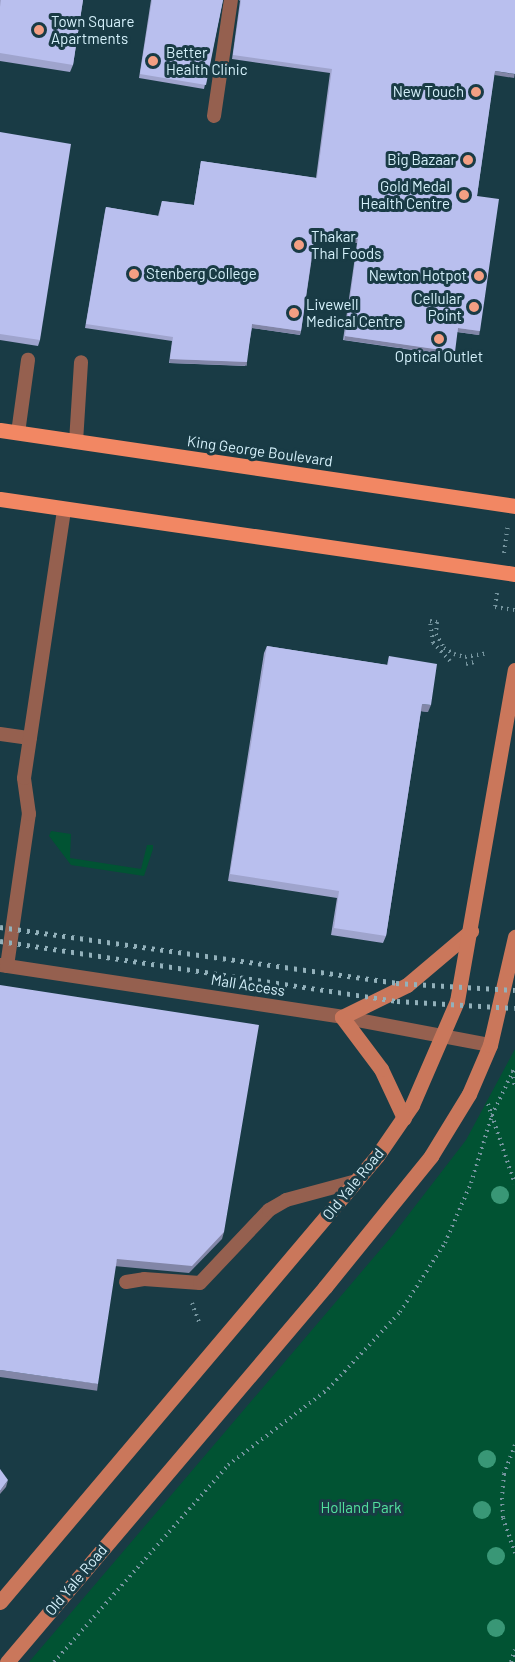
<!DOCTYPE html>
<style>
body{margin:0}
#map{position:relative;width:515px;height:1662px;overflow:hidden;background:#193b45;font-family:Barlow,sans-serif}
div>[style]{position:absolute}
.green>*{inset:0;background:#015333}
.path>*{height:4px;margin-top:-2px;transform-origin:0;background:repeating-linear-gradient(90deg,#76959f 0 1.5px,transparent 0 6px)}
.lane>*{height:14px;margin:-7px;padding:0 7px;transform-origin:7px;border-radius:7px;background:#95604f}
.secondary>*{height:15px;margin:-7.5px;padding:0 7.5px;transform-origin:7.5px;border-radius:7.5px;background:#ca775b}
.primary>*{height:15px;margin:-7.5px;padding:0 7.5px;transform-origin:7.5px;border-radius:7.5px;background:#f28763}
.rail>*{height:4.5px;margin-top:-2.25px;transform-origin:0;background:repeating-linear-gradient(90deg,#93b1bb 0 3px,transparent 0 9px)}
.trees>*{width:18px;height:18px;margin:-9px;border-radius:50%;background:#399776}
.wall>*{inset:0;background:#9fa4cd}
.shaded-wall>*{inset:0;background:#8286a7;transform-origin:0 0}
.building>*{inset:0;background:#b9bfee}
.dots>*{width:16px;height:16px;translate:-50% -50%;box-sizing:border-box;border:3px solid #193b45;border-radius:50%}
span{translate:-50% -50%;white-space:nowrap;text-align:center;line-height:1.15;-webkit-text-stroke:6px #193b45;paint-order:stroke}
.poi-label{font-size:15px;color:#d5f1fb}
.left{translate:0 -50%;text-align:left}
.right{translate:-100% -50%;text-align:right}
.street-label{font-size:15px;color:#d5f1fb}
.park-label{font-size:15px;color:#53e29e}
</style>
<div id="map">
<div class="green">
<i style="clip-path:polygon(51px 831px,71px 834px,70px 858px,141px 869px,147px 845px,153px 845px,153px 849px,144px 876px,71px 865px,49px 836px)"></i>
<i style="clip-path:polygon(515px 1049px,515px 1662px,29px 1662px,392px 1236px,466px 1140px)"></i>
</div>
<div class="path">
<i style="left:504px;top:553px;width:28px;rotate:-82deg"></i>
<i style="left:497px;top:593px;width:14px;rotate:98deg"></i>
<i style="left:495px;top:607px;width:20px;rotate:9deg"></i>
<i style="left:450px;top:661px;width:25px;rotate:-133deg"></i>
<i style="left:433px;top:643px;width:22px;rotate:-98deg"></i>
<i style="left:430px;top:621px;width:7px;rotate:8deg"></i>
<i style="left:437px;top:622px;width:12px;rotate:95deg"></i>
<i style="left:436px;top:634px;width:16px;rotate:60deg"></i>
<i style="left:444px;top:648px;width:12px;rotate:31deg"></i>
<i style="left:454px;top:654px;width:11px;rotate:15deg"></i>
<i style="left:465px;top:657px;width:22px;rotate:-10deg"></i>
<i style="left:466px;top:664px;width:9px;rotate:-13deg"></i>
<i style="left:513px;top:1071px;width:18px;rotate:84deg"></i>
<i style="left:488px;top:1104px;width:84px;rotate:71.4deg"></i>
<i style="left:192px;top:1303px;width:23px;rotate:70deg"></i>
<i style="left:515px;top:1445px;width:31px;rotate:111deg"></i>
<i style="left:504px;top:1474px;width:24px;rotate:95deg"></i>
<i style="left:502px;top:1498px;width:20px;rotate:87deg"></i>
<i style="left:503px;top:1518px;width:37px;rotate:71deg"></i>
<i style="left:54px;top:1662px;width:263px;rotate:-48.5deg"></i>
<i style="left:228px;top:1465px;width:126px;rotate:-37.2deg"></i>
<i style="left:328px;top:1389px;width:105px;rotate:-46.9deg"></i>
<i style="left:400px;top:1312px;width:82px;rotate:-56.9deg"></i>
<i style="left:445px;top:1243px;width:65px;rotate:-66.6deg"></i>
<i style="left:471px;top:1183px;width:71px;rotate:-72.8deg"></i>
<i style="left:492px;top:1115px;width:53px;rotate:-64.4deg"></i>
<i style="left:511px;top:1662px;width:13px;rotate:-72deg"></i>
</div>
<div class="lane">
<i style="left:214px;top:116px;width:117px;rotate:-81.7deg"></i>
<i style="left:18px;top:433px;width:74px;rotate:-82.2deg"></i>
<i style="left:76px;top:442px;width:80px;rotate:-86.4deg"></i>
<i style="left:0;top:734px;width:30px;rotate:8deg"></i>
<i style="left:0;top:965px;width:346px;rotate:8.6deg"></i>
<i style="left:342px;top:1017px;width:151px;rotate:10.7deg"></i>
<i style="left:7px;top:966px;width:154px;rotate:-81.8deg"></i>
<i style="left:29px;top:814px;width:36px;rotate:-98deg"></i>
<i style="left:24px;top:778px;width:272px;rotate:-81.5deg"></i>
<i style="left:126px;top:1282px;width:18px;rotate:-9deg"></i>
<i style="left:144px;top:1279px;width:56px;rotate:4.1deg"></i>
<i style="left:200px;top:1283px;width:100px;rotate:-46.6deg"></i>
<i style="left:269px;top:1210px;width:20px;rotate:-30deg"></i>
<i style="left:286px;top:1200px;width:73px;rotate:-15deg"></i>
</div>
<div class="secondary">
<i style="left:404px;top:1118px;width:54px;rotate:-115.1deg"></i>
<i style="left:381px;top:1069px;width:65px;rotate:-126.9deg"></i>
<i style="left:342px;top:1017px;width:72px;rotate:-26.2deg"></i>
<i style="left:407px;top:985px;width:84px;rotate:-40.2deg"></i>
<i style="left:0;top:1602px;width:584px;rotate:-49.79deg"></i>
<i style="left:377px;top:1156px;width:62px;rotate:-55.5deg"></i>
<i style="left:412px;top:1105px;width:113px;rotate:-66.6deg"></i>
<i style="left:457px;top:1001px;width:336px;rotate:-80.1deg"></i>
<i style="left:7px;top:1662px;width:492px;rotate:-49.7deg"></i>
<i style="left:325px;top:1287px;width:169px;rotate:-51deg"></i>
<i style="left:431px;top:1156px;width:73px;rotate:-58.5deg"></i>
<i style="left:469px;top:1094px;width:53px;rotate:-66.8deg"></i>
<i style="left:490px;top:1045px;width:111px;rotate:-77deg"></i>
</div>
<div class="primary">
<i style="left:0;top:430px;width:521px;rotate:8.39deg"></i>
<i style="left:0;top:499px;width:520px;rotate:8.29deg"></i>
</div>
<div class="rail">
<i style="left:0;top:927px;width:400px;rotate:8deg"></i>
<i style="left:396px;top:983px;width:119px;rotate:3.4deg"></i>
<i style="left:0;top:941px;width:402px;rotate:8.6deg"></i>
<i style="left:397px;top:1001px;width:118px;rotate:3.4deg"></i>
</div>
<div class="trees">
<i style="left:500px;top:1195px"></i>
<i style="left:487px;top:1459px"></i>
<i style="left:482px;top:1510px"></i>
<i style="left:496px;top:1556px"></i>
<i style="left:496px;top:1628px"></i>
</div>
<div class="wall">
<i style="clip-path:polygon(0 0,83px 0,73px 65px,70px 72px,0 61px)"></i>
<i style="clip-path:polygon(151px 0,223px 0,204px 89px,139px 78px)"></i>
<i style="clip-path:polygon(239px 0,515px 0,494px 75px,477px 196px,479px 335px,457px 332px,453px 356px,343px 340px,357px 243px,315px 237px,301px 331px,300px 335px,252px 328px,245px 366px,169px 363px,172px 341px,85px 328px,105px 211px,106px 207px,158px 216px,162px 201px,194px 205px,201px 161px,316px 178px,330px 73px,232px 59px,240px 1px)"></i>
<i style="clip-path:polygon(0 132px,40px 340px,38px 346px,0 340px)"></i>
<i style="clip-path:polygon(267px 646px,387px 665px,389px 656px,428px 712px,421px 711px,386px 936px,383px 943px,331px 935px,337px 898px,228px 881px,264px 653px)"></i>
</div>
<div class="shaded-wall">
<i style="left:495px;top:71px;width:20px;height:4px;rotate:9deg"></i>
<i style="left:315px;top:233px;width:43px;height:4px;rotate:8deg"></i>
<i style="left:252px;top:324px;width:49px;height:4px;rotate:8deg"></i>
<i style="left:458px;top:328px;width:22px;height:4px;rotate:8deg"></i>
<i style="left:345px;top:336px;width:111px;height:4px;rotate:8deg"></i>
<i style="left:170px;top:359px;width:77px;height:4px;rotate:2deg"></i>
<i style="clip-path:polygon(422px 704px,431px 705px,428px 712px,419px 711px)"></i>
<i style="clip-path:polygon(224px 1232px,222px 1239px,189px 1273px,114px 1266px,117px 1259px)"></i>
<i style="left:0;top:1370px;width:99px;height:7px;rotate:8deg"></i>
<i style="clip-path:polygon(8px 1480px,6px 1487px,0 1494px,0 1491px)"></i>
</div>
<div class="building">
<i style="clip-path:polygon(1px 0,83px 0,73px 65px,0 53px,0 7px)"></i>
<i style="clip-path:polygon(152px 0,223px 0,206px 85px,140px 74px)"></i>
<i style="clip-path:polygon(241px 0,515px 0,515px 74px,495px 71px,477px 196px,499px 199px,480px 331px,458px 328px,455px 352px,345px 336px,358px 239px,315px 233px,301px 331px,252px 324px,247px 362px,170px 359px,173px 337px,86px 324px,106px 207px,159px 216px,162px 201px,194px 205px,201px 161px,317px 178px,332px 69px,233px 55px)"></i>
<i style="clip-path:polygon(0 132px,71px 144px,40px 340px,0 334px)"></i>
<i style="clip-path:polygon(267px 646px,388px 665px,389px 656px,437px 664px,431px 705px,422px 704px,386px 936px,334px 928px,339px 891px,230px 874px)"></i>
<i style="clip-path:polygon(0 985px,259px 1025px,224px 1232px,192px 1266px,117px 1259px,98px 1384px,0 1370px)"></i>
<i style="clip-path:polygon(0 1469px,8px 1480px,0 1491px)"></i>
</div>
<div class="dots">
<i style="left:39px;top:30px;background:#f39f83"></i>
<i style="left:153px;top:61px;background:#f39f83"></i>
<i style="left:476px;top:92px;background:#f39f83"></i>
<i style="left:468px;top:160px;background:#f39f83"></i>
<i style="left:464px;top:195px;background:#f39f83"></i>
<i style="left:299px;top:245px;background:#f39f83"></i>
<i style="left:134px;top:274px;background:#f39f83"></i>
<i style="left:479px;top:276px;background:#f39f83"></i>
<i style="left:474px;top:307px;background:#f39f83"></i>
<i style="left:294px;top:313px;background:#f39f83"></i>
<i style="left:439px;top:339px;background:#f39f83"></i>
</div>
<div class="poi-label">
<span class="left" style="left:51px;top:30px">Town Square<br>Apartments</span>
<span class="left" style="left:166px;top:61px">Better<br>Health Clinic</span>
<span class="right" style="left:464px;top:92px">New Touch</span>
<span class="right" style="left:456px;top:160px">Big Bazaar</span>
<span class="right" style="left:450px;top:195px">Gold Medal<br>Health Centre</span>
<span class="left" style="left:311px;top:245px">Thakar<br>Thal Foods</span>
<span class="left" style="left:146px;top:274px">Stenberg College</span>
<span class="right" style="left:467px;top:276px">Newton Hotpot</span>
<span class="right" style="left:462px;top:307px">Cellular<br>Point</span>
<span class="left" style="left:306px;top:313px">Livewell<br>Medical Centre</span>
<span style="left:439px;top:357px">Optical Outlet</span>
</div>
<div class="street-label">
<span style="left:260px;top:451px;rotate:8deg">King George Boulevard</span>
<span style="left:248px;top:985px;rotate:9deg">Mall Access</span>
<span style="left:353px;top:1184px;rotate:-51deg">Old Yale Road</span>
<span style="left:76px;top:1580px;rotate:-50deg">Old Yale Road</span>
</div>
<div class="park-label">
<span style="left:361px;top:1508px">Holland Park</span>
</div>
</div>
